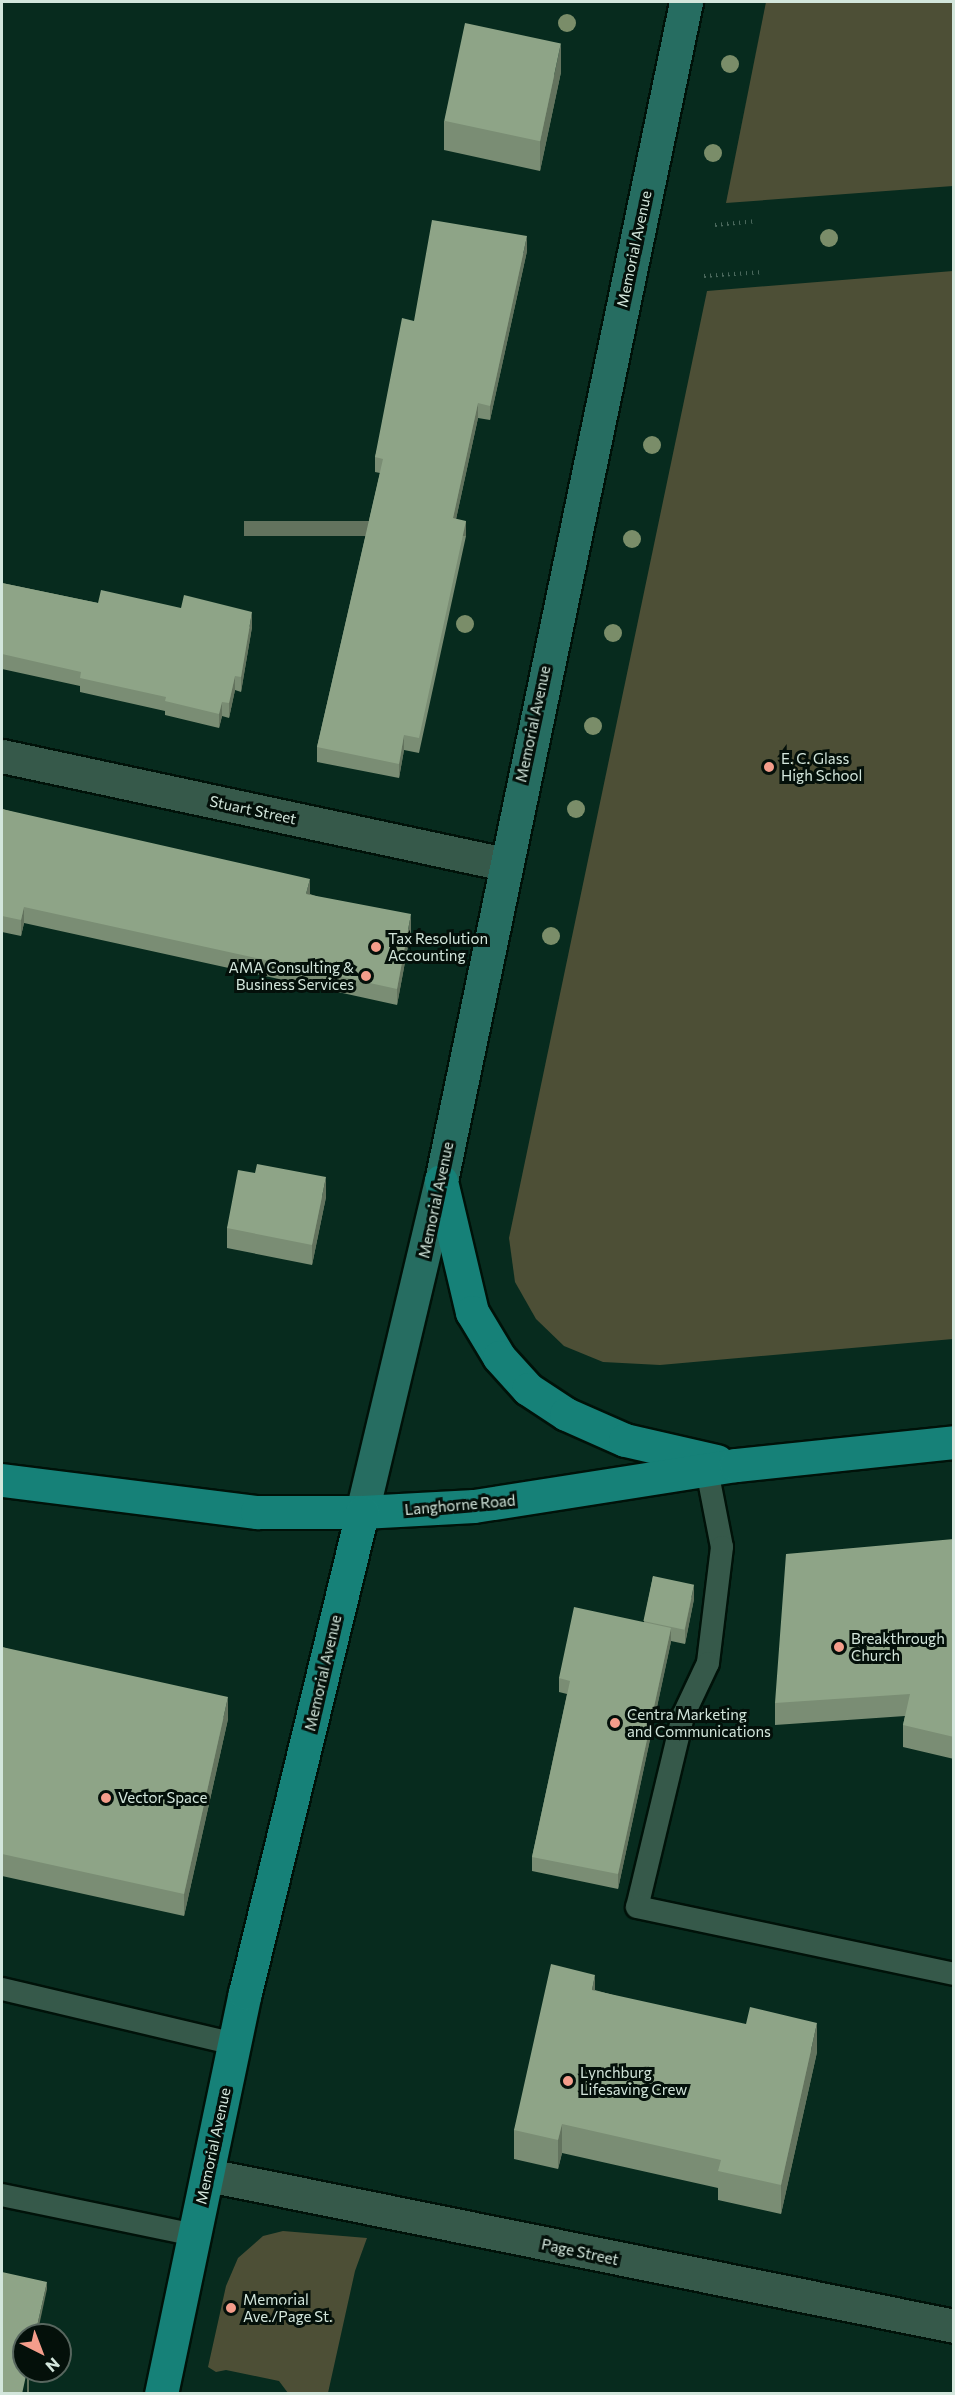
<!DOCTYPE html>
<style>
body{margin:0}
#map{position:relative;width:955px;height:2395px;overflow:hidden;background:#072b1e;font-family:Commissioner,sans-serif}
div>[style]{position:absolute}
.green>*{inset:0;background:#4d4f36}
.path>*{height:4px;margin-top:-2px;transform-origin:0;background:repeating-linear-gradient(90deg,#4a685c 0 1.5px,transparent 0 6px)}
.roads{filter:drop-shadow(2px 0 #001209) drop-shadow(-2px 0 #001209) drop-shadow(0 2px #001209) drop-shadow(0 -2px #001209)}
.lane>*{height:22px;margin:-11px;padding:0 11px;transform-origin:11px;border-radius:11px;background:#36594a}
.street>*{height:33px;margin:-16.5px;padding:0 16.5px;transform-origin:16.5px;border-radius:16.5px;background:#36594a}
.secondary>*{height:33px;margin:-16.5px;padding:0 16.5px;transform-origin:16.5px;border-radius:16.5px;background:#266d61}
.primary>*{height:33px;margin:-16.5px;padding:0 16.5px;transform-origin:16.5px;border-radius:16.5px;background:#168178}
.trees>*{width:18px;height:18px;margin:-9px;border-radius:50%;background:#7a8d69}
.wall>*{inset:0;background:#7a8d74}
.shaded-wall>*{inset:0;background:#63735e;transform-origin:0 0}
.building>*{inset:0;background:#8ea487;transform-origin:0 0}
.dots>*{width:16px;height:16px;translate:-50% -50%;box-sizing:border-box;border:3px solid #04100a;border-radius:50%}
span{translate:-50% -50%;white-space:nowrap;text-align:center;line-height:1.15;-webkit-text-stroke:6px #04100a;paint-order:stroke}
.street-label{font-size:15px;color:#d3e6dc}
.poi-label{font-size:15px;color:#d3e6dc}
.left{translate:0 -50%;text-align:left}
.right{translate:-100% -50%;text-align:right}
.frame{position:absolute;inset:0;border:3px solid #d3e6dc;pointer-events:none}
.north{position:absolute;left:12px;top:2323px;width:60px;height:60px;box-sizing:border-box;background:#04100a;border:2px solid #57665e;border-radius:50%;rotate:138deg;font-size:16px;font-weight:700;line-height:24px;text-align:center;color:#d3e6dc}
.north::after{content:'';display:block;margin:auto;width:21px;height:27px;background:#f49d8b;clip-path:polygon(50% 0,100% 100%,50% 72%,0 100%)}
</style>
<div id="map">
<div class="green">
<i style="clip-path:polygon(766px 2px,953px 2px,953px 186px,726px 203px)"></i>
<i style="clip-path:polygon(953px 271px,953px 1339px,660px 1365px,603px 1362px,564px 1346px,536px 1319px,515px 1282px,509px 1238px,707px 291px)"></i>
<i style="clip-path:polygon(283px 2231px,367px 2238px,355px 2271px,328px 2393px,288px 2393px,279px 2381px,226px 2370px,216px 2372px,208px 2367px,226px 2286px,238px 2258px,263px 2236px)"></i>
</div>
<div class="path">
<i style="left:715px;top:225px;width:42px;rotate:-5.4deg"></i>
<i style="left:704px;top:276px;width:59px;rotate:-3.9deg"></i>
</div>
<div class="roads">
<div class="lane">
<i style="left:707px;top:1470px;width:78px;rotate:79deg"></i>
<i style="left:722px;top:1547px;width:117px;rotate:96.9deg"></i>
<i style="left:708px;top:1663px;width:59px;rotate:115.3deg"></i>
<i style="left:683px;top:1716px;width:196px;rotate:103.5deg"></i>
<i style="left:637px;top:1907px;width:324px;rotate:11.9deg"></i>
<i style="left:2px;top:1989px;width:238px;rotate:13.3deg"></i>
<i style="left:2px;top:2195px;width:197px;rotate:11.7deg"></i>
</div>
<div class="street">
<i style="left:2px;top:756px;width:514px;rotate:12.12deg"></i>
<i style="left:208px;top:2175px;width:761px;rotate:11.44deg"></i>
</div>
<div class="secondary">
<i style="left:362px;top:1512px;width:340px;rotate:-76.6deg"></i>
<i style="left:441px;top:1181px;width:1204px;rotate:-78.26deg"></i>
</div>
<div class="primary">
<i style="left:441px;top:1181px;width:135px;rotate:76.7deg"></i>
<i style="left:472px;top:1312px;width:52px;rotate:59deg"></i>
<i style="left:499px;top:1357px;width:43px;rotate:47.8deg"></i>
<i style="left:528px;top:1389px;width:45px;rotate:33.3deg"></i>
<i style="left:566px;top:1414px;width:64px;rotate:23.8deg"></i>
<i style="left:625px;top:1440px;width:94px;rotate:12.9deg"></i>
<i style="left:2px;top:1480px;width:257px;rotate:7.2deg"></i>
<i style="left:257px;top:1512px;width:105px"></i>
<i style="left:362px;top:1512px;width:112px;rotate:-3.1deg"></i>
<i style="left:474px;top:1506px;width:265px;rotate:-8.9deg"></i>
<i style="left:736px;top:1465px;width:219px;rotate:-6deg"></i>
<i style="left:161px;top:2394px;width:410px;rotate:-78.2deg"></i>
<i style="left:245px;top:1993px;width:495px;rotate:-76.3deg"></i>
</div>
</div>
<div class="trees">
<i style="left:567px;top:23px"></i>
<i style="left:730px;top:64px"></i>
<i style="left:713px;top:153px"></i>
<i style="left:829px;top:238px"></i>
<i style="left:652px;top:445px"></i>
<i style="left:632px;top:539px"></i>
<i style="left:465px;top:624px"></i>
<i style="left:613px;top:633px"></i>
<i style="left:593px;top:726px"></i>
<i style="left:576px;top:809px"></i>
<i style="left:551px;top:936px"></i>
</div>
<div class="wall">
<i style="clip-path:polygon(561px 72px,540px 171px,444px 150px,444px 121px)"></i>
<i style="clip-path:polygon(527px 251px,490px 420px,478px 418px,456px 519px,466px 536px,419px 753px,404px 750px,399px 778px,317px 762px,317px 747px,380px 473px,375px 472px,375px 457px,414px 321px)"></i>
<i style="clip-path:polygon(2px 583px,98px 603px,252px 627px,241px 692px,235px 690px,229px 718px,222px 716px,219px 728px,165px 715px,165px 711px,80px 692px,80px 686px,2px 669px)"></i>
<i style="clip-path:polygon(2px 809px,310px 894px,411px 930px,397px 1005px,24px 923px,21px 936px,2px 932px)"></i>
<i style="clip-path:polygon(255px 1173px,326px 1197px,312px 1265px,227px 1248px,227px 1228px)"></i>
<i style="clip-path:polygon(954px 1539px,954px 1759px,903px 1747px,903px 1725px,905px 1716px,775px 1725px,775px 1703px)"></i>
<i style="clip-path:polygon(653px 1576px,694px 1599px,685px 1644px,671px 1641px,618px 1889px,532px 1871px,532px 1857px,567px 1694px,559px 1692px,559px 1678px,644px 1622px)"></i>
<i style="clip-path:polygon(2px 1647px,228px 1719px,184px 1916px,2px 1876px)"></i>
<i style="clip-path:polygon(595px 1990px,817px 2052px,781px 2214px,718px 2200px,718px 2188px,562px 2153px,558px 2169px,514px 2159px,514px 2130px)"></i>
</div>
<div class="shaded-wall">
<i style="clip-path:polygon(561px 43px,561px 72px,540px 171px,540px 142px)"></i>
<i style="clip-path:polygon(527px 236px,527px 251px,490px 420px,490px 406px)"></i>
<i style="clip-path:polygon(478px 403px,478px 418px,453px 533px,453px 518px)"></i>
<i style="left:466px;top:521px;width:15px;height:222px;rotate:90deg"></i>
<i style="clip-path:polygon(252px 612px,252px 627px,241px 692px,241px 677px)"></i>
<i style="clip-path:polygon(235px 676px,235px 690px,229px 718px,229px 703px)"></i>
<i style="clip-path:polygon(222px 702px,222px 716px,219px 728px,219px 714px)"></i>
<i style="clip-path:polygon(404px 735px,404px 750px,399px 778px,399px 764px)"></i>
<i style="clip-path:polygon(310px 879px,310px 896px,306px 894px)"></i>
<i style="clip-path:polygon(24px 907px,24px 923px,21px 936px,21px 920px)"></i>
<i style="clip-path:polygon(411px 914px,411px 930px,397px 1005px,397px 989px)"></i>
<i style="clip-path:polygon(326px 1177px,326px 1197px,312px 1265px,312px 1245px)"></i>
<i style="clip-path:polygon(694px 1585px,694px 1599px,685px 1644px,685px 1629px)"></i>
<i style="clip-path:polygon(671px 1628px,671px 1642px,618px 1889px,618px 1874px)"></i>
<i style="clip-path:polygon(228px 1697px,228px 1719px,184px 1916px,184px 1894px)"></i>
<i style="clip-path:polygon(595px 1975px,595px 2004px,592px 1990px)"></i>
<i style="clip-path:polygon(817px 2023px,817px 2052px,781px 2214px,781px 2185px)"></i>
<i style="clip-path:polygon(562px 2124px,562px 2153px,558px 2169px,558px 2140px)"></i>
<i style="clip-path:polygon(47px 2282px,47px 2289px,37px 2335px,35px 2335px)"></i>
<i style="left:27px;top:2371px;width:2px;height:24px"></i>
</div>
<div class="building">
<i style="left:465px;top:23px;width:98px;height:100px;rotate:12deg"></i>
<i style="clip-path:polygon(432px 220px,527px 236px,490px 406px,478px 403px,453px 518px,466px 521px,419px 738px,404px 735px,399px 764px,317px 747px,383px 459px,375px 457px,402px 318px,414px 321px)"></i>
<i style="clip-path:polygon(2px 583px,98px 603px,101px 590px,181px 608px,184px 595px,252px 612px,241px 677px,235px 676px,229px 703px,222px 702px,219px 714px,165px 701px,166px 697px,80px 678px,81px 672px,2px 654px)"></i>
<i style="clip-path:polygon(2px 809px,310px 879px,306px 894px,411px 914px,397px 989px,24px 907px,21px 920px,2px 916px)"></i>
<i style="clip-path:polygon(257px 1164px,326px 1177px,312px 1245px,227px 1228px,238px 1170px,255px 1173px)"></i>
<i style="clip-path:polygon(954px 1539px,954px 1737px,903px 1725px,910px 1694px,775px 1703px,786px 1554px)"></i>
<i style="left:653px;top:1576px;width:42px;height:46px;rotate:12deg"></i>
<i style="clip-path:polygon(574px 1607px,671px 1628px,618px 1874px,532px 1857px,570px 1681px,559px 1678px)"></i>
<i style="clip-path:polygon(2px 1647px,228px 1697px,184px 1894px,2px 1854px)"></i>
<i style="clip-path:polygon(551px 1964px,595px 1975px,592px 1990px,746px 2024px,750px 2007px,817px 2023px,781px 2185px,718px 2171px,721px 2160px,562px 2124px,558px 2140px,514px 2130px)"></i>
<i style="clip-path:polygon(2px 2272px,47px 2282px,35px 2335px,24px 2335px,24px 2371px,27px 2371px,22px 2394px,2px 2394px)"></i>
</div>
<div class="dots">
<i style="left:769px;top:767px;background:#f49d8b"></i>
<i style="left:376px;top:947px;background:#f49d8b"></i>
<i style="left:366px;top:976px;background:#f49d8b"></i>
<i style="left:839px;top:1647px;background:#f49d8b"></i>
<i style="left:615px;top:1723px;background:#f49d8b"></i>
<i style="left:106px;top:1798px;background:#f49d8b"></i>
<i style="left:568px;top:2081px;background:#f49d8b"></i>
<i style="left:231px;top:2308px;background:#f49d8b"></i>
</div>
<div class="street-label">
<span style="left:634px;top:249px;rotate:-78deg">Memorial Avenue</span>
<span style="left:533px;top:724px;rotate:-78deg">Memorial Avenue</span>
<span style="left:253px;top:810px;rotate:12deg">Stuart Street</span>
<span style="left:436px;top:1200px;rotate:-78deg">Memorial Avenue</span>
<span style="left:460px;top:1505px;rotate:-5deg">Langhorne Road</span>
<span style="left:323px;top:1673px;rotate:-77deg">Memorial Avenue</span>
<span style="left:213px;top:2146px;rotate:-78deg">Memorial Avenue</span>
<span style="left:580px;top:2252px;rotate:12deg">Page Street</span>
</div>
<div class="poi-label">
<span class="left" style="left:781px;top:767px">E. C. Glass<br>High School</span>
<span class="left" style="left:388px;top:947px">Tax Resolution<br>Accounting</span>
<span class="right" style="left:354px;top:976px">AMA Consulting &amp;<br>Business Services</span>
<span class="left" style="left:851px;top:1647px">Breakthrough<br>Church</span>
<span class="left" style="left:627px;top:1723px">Centra Marketing<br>and Communications</span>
<span class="left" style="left:118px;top:1798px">Vector Space</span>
<span class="left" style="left:580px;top:2081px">Lynchburg<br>Lifesaving Crew</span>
<span class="left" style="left:243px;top:2308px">Memorial<br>Ave./Page St.</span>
</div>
<div class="frame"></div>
<div class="north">N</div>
</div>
